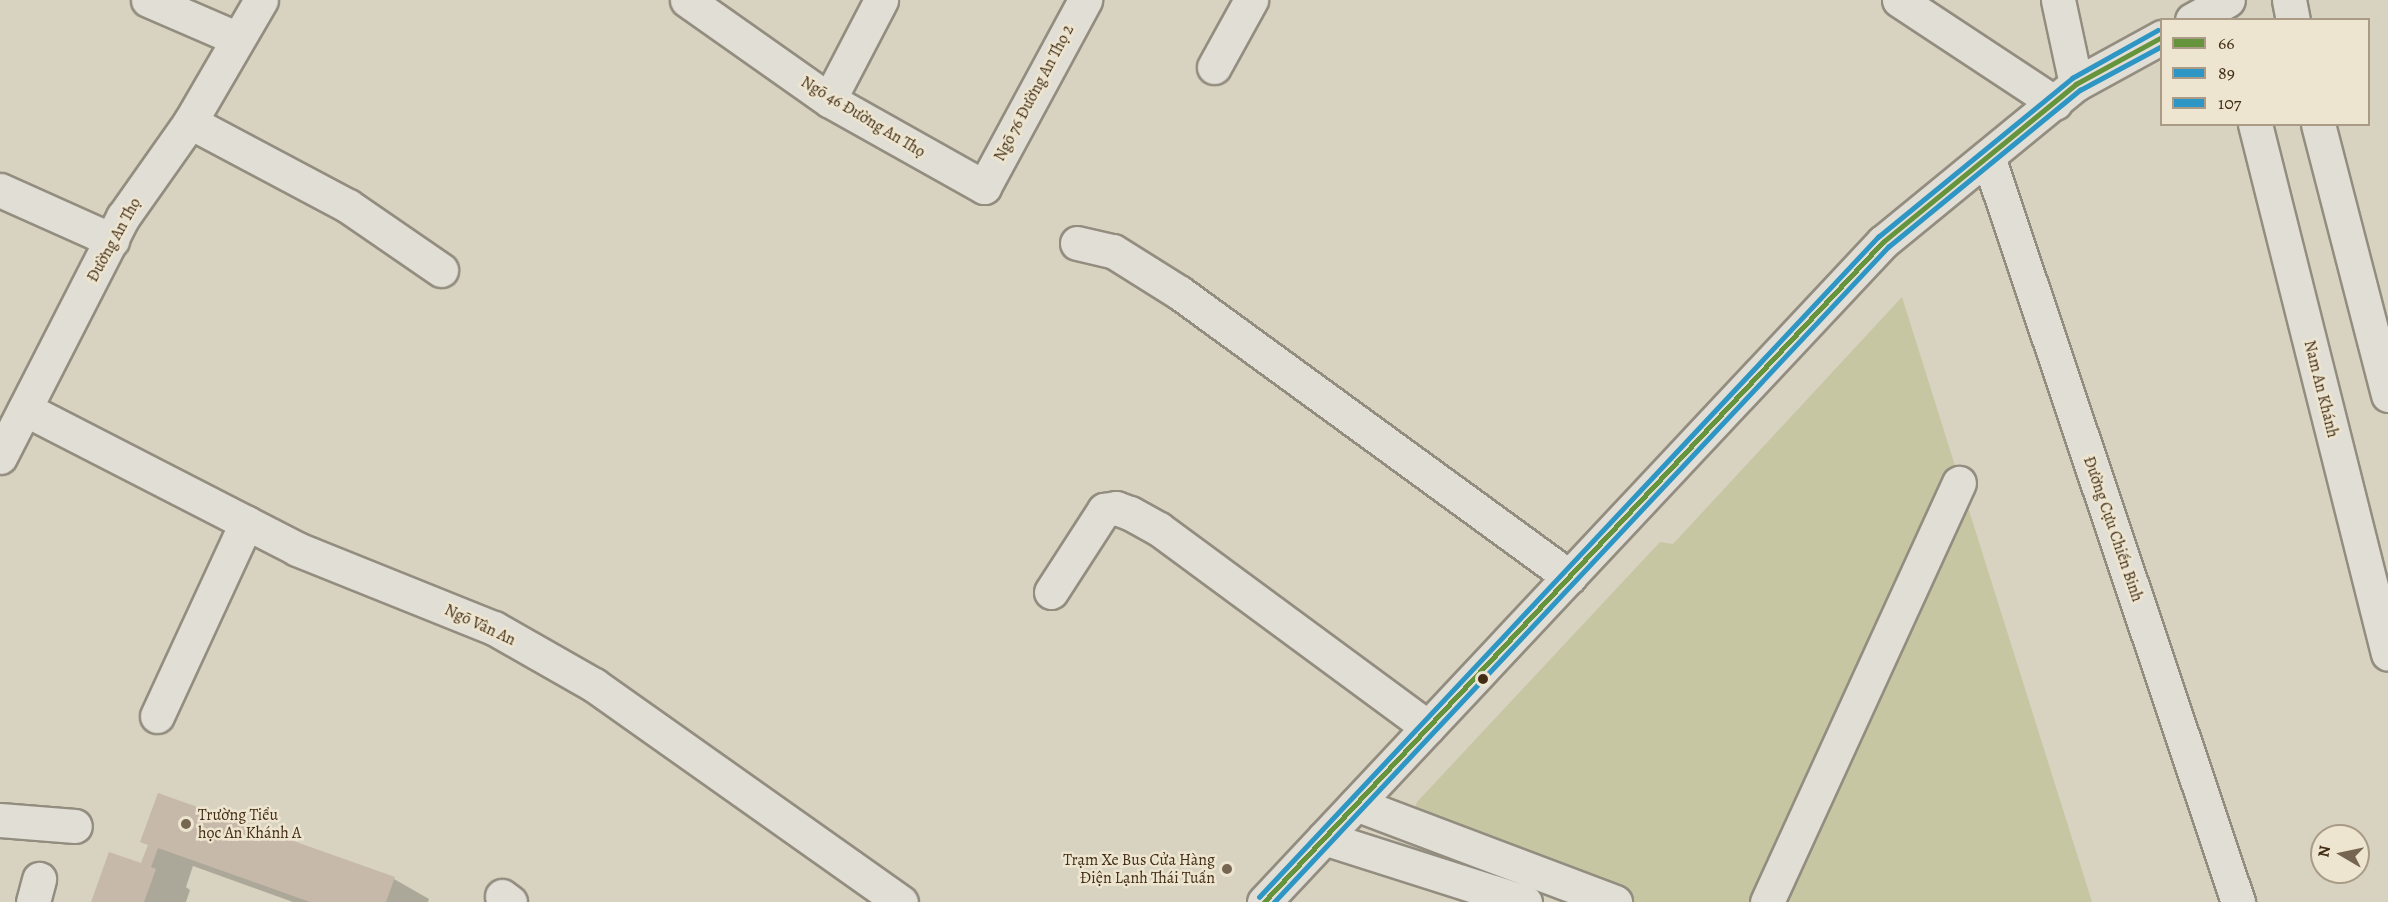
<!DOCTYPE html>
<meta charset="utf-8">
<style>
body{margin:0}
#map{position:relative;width:2388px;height:902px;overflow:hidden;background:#d8d2c0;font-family:Alegreya,serif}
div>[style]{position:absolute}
.green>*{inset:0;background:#c6c6a3}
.shadow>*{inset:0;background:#0003}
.building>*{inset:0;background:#c6b9aa}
.roads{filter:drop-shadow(2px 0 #938d80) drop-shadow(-2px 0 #938d80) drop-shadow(0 2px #938d80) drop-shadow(0 -2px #938d80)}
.minor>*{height:33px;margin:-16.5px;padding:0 16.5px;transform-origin:16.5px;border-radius:16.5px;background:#e1ded5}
.bus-1>*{height:4.5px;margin:-2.25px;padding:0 2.25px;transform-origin:2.25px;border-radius:2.25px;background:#66943c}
.bus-2>*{height:4.5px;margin:-2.25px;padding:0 2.25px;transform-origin:2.25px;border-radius:2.25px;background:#2e96c4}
.bus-3>*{height:4.5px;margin:-2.25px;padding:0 2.25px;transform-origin:2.25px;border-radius:2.25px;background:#2e96c4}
.dots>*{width:16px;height:16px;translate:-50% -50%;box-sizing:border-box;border:3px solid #ede5cf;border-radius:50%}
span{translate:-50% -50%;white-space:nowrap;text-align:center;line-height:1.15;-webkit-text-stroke:5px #ede5cf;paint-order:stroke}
.street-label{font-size:16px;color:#422c15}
.poi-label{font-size:16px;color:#422c15}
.left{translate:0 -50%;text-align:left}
.right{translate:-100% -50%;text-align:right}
.legend{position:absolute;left:2160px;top:18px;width:210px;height:108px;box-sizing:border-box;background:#ede5cf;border:2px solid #a99b85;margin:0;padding:8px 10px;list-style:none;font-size:18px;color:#422c15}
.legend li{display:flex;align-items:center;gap:12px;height:30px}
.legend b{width:30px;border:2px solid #a99b85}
.north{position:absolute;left:2310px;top:824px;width:60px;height:60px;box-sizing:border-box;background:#ede5cf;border:2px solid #a99b85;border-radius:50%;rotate:279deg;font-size:16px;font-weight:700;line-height:24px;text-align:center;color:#422c15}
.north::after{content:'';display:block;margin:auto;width:21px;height:27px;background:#766651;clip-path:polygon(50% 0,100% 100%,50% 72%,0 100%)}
</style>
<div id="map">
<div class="green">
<i style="clip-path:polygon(1902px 297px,2092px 902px,1590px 902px,1406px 833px,1417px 802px,1660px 542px,1673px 544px)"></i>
</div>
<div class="shadow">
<i style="clip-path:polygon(150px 846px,394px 879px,429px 899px,428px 902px,293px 902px,193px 866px,186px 887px,190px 890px,186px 902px,92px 902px,142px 865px)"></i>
</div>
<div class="building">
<i style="clip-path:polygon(158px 793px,395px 877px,386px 902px,310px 902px,158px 848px,151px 867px,156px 869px,144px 902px,91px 902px,109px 852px,141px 863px,148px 845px,140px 842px)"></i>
</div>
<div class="roads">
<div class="minor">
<i style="left:148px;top:0;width:96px;rotate:23.4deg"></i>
<i style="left:687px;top:0;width:174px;rotate:35.2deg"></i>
<i style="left:829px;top:100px;width:178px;rotate:29.3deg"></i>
<i style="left:984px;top:187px;width:213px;rotate:-61.6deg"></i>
<i style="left:1899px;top:0;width:187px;rotate:33.4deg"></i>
<i style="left:2058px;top:0;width:86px;rotate:77.9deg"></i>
<i style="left:2289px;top:0;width:20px;rotate:79deg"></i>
<i style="left:2192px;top:20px;width:41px;rotate:-29.1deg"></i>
<i style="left:1214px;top:67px;width:77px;rotate:-61.1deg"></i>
<i style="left:829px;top:100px;width:113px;rotate:-62.5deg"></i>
<i style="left:190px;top:122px;width:179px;rotate:28deg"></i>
<i style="left:348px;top:206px;width:113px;rotate:34.5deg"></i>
<i style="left:2255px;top:124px;width:546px;rotate:75.91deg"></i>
<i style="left:2318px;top:124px;width:280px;rotate:75.5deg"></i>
<i style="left:1988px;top:157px;width:786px;rotate:71.45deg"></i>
<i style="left:0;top:190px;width:123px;rotate:24.1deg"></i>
<i style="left:1077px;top:243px;width:37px;rotate:13deg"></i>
<i style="left:1113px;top:251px;width:79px;rotate:32.1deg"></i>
<i style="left:1180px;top:293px;width:482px;rotate:36.1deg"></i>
<i style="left:25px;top:409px;width:306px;rotate:27.2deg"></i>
<i style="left:297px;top:549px;width:212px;rotate:21.9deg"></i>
<i style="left:494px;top:628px;width:115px;rotate:29.7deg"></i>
<i style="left:594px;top:685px;width:376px;rotate:35.3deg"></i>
<i style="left:0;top:457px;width:270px;rotate:-62.9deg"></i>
<i style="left:123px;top:217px;width:116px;rotate:-54.8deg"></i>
<i style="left:190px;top:122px;width:141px;rotate:-59.8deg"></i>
<i style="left:1051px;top:592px;width:98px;rotate:-57.1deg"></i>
<i style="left:1104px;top:510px;width:12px;rotate:-9deg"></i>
<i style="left:1116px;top:508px;width:15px;rotate:20deg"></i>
<i style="left:1130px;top:513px;width:33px;rotate:29deg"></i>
<i style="left:1159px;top:529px;width:334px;rotate:36.4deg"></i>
<i style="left:157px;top:716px;width:213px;rotate:-65.2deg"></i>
<i style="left:1356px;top:804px;width:277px;rotate:20.7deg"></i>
<i style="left:0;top:820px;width:75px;rotate:4.6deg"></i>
<i style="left:1324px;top:838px;width:211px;rotate:17.7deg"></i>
<i style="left:502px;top:896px;width:10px;rotate:37deg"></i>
<i style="left:33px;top:902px;width:24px;rotate:-75deg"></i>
<i style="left:1264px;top:902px;width:905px;rotate:-46.84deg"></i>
<i style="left:1883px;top:242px;width:249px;rotate:-39.3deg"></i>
<i style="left:2076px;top:84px;width:98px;rotate:-28.7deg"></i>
<i style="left:1767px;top:902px;width:461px;rotate:-65.4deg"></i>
</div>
</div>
<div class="bus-1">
<i style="left:1264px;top:902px;width:905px;rotate:-46.84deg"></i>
<i style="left:1883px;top:242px;width:249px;rotate:-39.3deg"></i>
<i style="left:2076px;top:84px;width:98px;rotate:-28.7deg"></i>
</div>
<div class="bus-2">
<i style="left:1274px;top:902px;width:898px;rotate:-46.85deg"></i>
<i style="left:1888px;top:247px;width:248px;rotate:-39.3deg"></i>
<i style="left:2080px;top:90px;width:93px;rotate:-28.2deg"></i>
</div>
<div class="bus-3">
<i style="left:1259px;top:897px;width:905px;rotate:-46.84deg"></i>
<i style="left:1878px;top:237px;width:251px;rotate:-39.3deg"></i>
<i style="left:2072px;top:78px;width:98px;rotate:-29.2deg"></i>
</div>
<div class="dots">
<i style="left:1483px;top:679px;background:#422c15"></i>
<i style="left:186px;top:824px;background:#766651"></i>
<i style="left:1227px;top:869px;background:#766651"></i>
</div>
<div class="street-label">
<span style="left:1034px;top:93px;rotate:-62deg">Ngõ 76 Đường An Thọ 2</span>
<span style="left:863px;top:117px;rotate:31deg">Ngõ 46 Đường An Thọ</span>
<span style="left:114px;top:240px;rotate:-61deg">Đường An Thọ</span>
<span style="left:2321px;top:389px;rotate:76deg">Nam An Khánh</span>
<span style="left:2113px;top:529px;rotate:71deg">Đường Cựu Chiến Binh</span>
<span style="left:480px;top:625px;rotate:25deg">Ngõ Vân An</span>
</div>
<div class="poi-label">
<span class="left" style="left:198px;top:824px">Trường Tiểu<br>học An Khánh A</span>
<span class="right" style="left:1215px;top:869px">Trạm Xe Bus Cửa Hàng<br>Điện Lạnh Thái Tuấn</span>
</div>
<ul class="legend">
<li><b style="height:8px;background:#66943c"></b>66</li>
<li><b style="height:8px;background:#2e96c4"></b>89</li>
<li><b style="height:8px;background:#2e96c4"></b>107</li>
</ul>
<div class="north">N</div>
</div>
